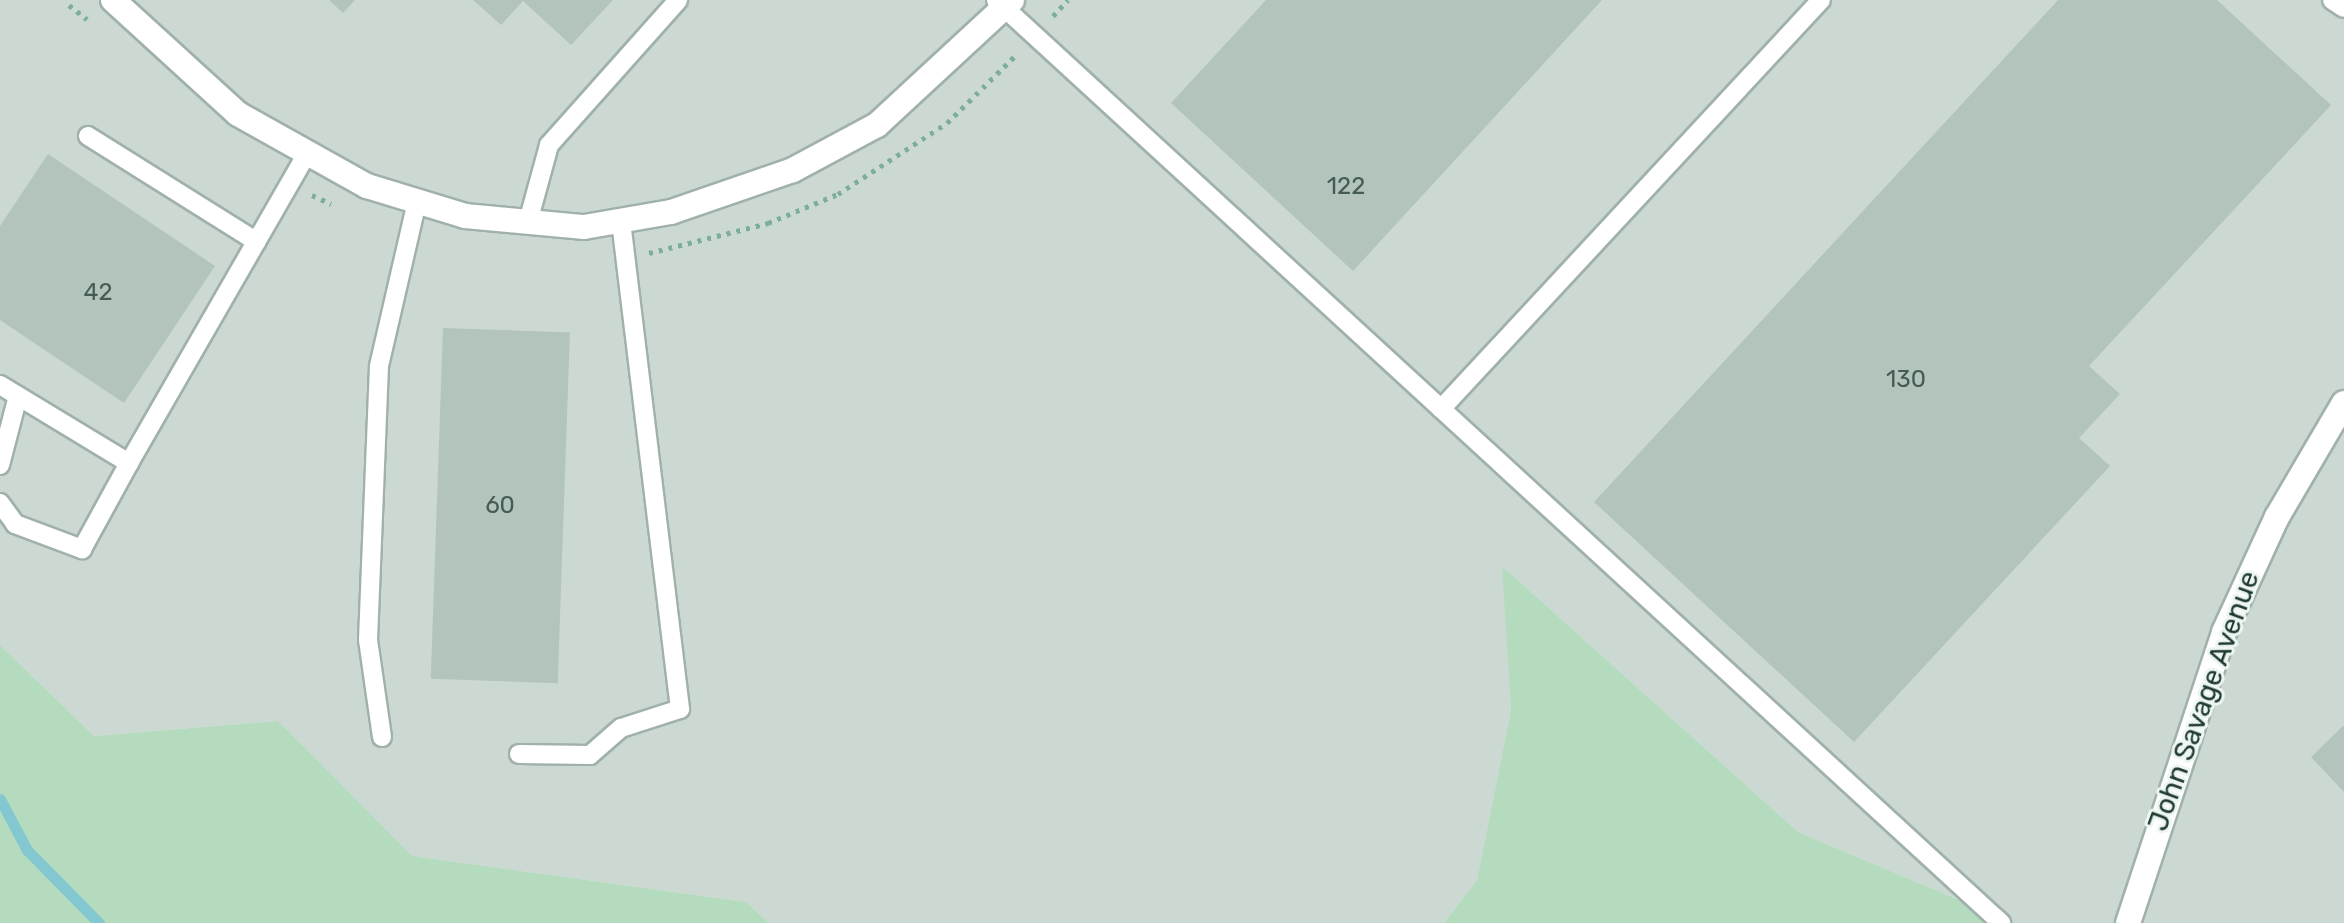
<!DOCTYPE html>
<style>
body{margin:0}
#map{position:relative;width:2344px;height:923px;overflow:hidden;background:#dde9e4;font-family:Rubik,sans-serif}
div>[style]{position:absolute}
.built>*{inset:0;background:#cbd9d2}
.green>*{inset:0;background:#b5dbbe}
.stream>*{height:11px;margin:-5.5px;padding:0 5.5px;transform-origin:5.5px;border-radius:5.5px;background:#83c7d0}
.building>*{inset:0;background:#b3c4bc;transform-origin:0 0}
.path>*{height:5px;margin-top:-2.5px;transform-origin:0;background:repeating-linear-gradient(90deg,#7dae9d 0 4px,transparent 0 10px)}
.roads{filter:drop-shadow(2px 0 #a0b1ab) drop-shadow(-2px 0 #a0b1ab) drop-shadow(0 2px #a0b1ab) drop-shadow(0 -2px #a0b1ab)}
.service>*{height:18px;margin:-9px;padding:0 9px;transform-origin:9px;border-radius:9px;background:#fff}
.minor>*{height:24px;margin:-12px;padding:0 12px;transform-origin:12px;border-radius:12px;background:#fff}
.secondary>*{height:24px;margin:-12px;padding:0 12px;transform-origin:12px;border-radius:12px;background:#fff}
span{translate:-50% -50%;white-space:nowrap;text-align:center;line-height:1.15;-webkit-text-stroke:6px #edf6f1;paint-order:stroke}
.number-label{font-size:24px;color:#445c54}
.number-label span{-webkit-text-stroke-width:0}
.street-label{font-size:28px;color:#1f3931}
</style>
<div id="map">
<div class="built">
<i style="clip-path:polygon(0 0,2344px 0,2344px 923px,2002px 923px,2004px 919px,1798px 832px,1503px 567px,1511px 710px,1477px 880px,1444px 923px,769px 923px,746px 902px,411px 856px,278px 721px,94px 736px,0 645px)"></i>
</div>
<div class="green">
<i style="clip-path:polygon(1502px 566px,1798px 832px,2004px 919px,2002px 923px,1444px 923px,1477px 880px,1511px 710px)"></i>
<i style="clip-path:polygon(0 645px,94px 736px,278px 721px,412px 856px,746px 902px,769px 923px,0 923px)"></i>
</div>
<div class="stream">
<i style="left:0;top:799px;width:58px;rotate:62.1deg"></i>
<i style="left:27px;top:850px;width:103px;rotate:45.4deg"></i>
</div>
<div class="building">
<i style="clip-path:polygon(329px 0,355px 0,343px 13px)"></i>
<i style="clip-path:polygon(473px 0,613px 0,571px 45px,523px 1px,501px 25px)"></i>
<i style="clip-path:polygon(1266px 0,1602px 0,1353px 271px,1171px 103px)"></i>
<i style="clip-path:polygon(2058px 0,2217px 0,2331px 105px,2089px 366px,2120px 394px,2079px 438px,2110px 466px,1854px 742px,1594px 502px)"></i>
<i style="clip-path:polygon(48px 154px,215px 266px,124px 403px,0 320px,0 226px)"></i>
<i style="left:443px;top:328px;width:127px;height:351px;rotate:2deg"></i>
<i style="clip-path:polygon(2344px 725px,2344px 792px,2311px 757px)"></i>
</div>
<div class="path">
<i style="left:69px;top:5px;width:23px;rotate:38deg"></i>
<i style="left:1053px;top:16px;width:22px;rotate:-47deg"></i>
<i style="left:312px;top:195px;width:21px;rotate:25deg"></i>
<i style="left:649px;top:253px;width:123px;rotate:-14.1deg"></i>
<i style="left:768px;top:223px;width:76px;rotate:-22.5deg"></i>
<i style="left:838px;top:194px;width:130px;rotate:-33.1deg"></i>
<i style="left:947px;top:123px;width:97px;rotate:-44.6deg"></i>
</div>
<div class="roads">
<div class="service">
<i style="left:996px;top:0;width:1365px;rotate:42.56deg"></i>
<i style="left:2332px;top:0;width:14px;rotate:34deg"></i>
<i style="left:88px;top:136px;width:199px;rotate:32.1deg"></i>
<i style="left:528px;top:222px;width:80px;rotate:-74.7deg"></i>
<i style="left:549px;top:145px;width:194px;rotate:-48.3deg"></i>
<i style="left:0;top:385px;width:151px;rotate:31.2deg"></i>
<i style="left:129px;top:463px;width:357px;rotate:-60.1deg"></i>
<i style="left:1441px;top:409px;width:558px;rotate:-47.1deg"></i>
<i style="left:0;top:465px;width:71px;rotate:-75.4deg"></i>
<i style="left:0;top:503px;width:26px;rotate:54deg"></i>
<i style="left:15px;top:524px;width:72px;rotate:20.5deg"></i>
<i style="left:82px;top:549px;width:98px;rotate:-61.3deg"></i>
<i style="left:382px;top:737px;width:98px;rotate:-98.2deg"></i>
<i style="left:368px;top:640px;width:274px;rotate:-87.7deg"></i>
<i style="left:379px;top:366px;width:169px;rotate:-77deg"></i>
<i style="left:519px;top:754px;width:71px;rotate:0.8deg"></i>
<i style="left:590px;top:755px;width:41px;rotate:-41.1deg"></i>
<i style="left:621px;top:728px;width:62px;rotate:-17.9deg"></i>
<i style="left:680px;top:709px;width:492px;rotate:-96.9deg"></i>
</div>
<div class="minor">
<i style="left:113px;top:0;width:169px;rotate:42.4deg"></i>
<i style="left:238px;top:114px;width:148px;rotate:29.2deg"></i>
<i style="left:367px;top:186px;width:102px;rotate:17deg"></i>
<i style="left:465px;top:216px;width:120px;rotate:5.3deg"></i>
<i style="left:584px;top:227px;width:88px;rotate:-9.8deg"></i>
<i style="left:671px;top:212px;width:129px;rotate:-19deg"></i>
<i style="left:793px;top:170px;width:95px;rotate:-28.2deg"></i>
<i style="left:877px;top:125px;width:184px;rotate:-42.8deg"></i>
</div>
<div class="secondary">
<i style="left:2128px;top:923px;width:306px;rotate:-71.7deg"></i>
<i style="left:2224px;top:632px;width:127px;rotate:-65.3deg"></i>
<i style="left:2277px;top:517px;width:132px;rotate:-59.6deg"></i>
</div>
</div>
<div class="number-label">
<span style="left:1346px;top:187px">122</span>
<span style="left:98px;top:293px">42</span>
<span style="left:1906px;top:380px">130</span>
<span style="left:500px;top:506px">60</span>
</div>
<div class="street-label">
<span style="left:2204px;top:701px;rotate:-70deg">John Savage Avenue</span>
</div>
</div>
